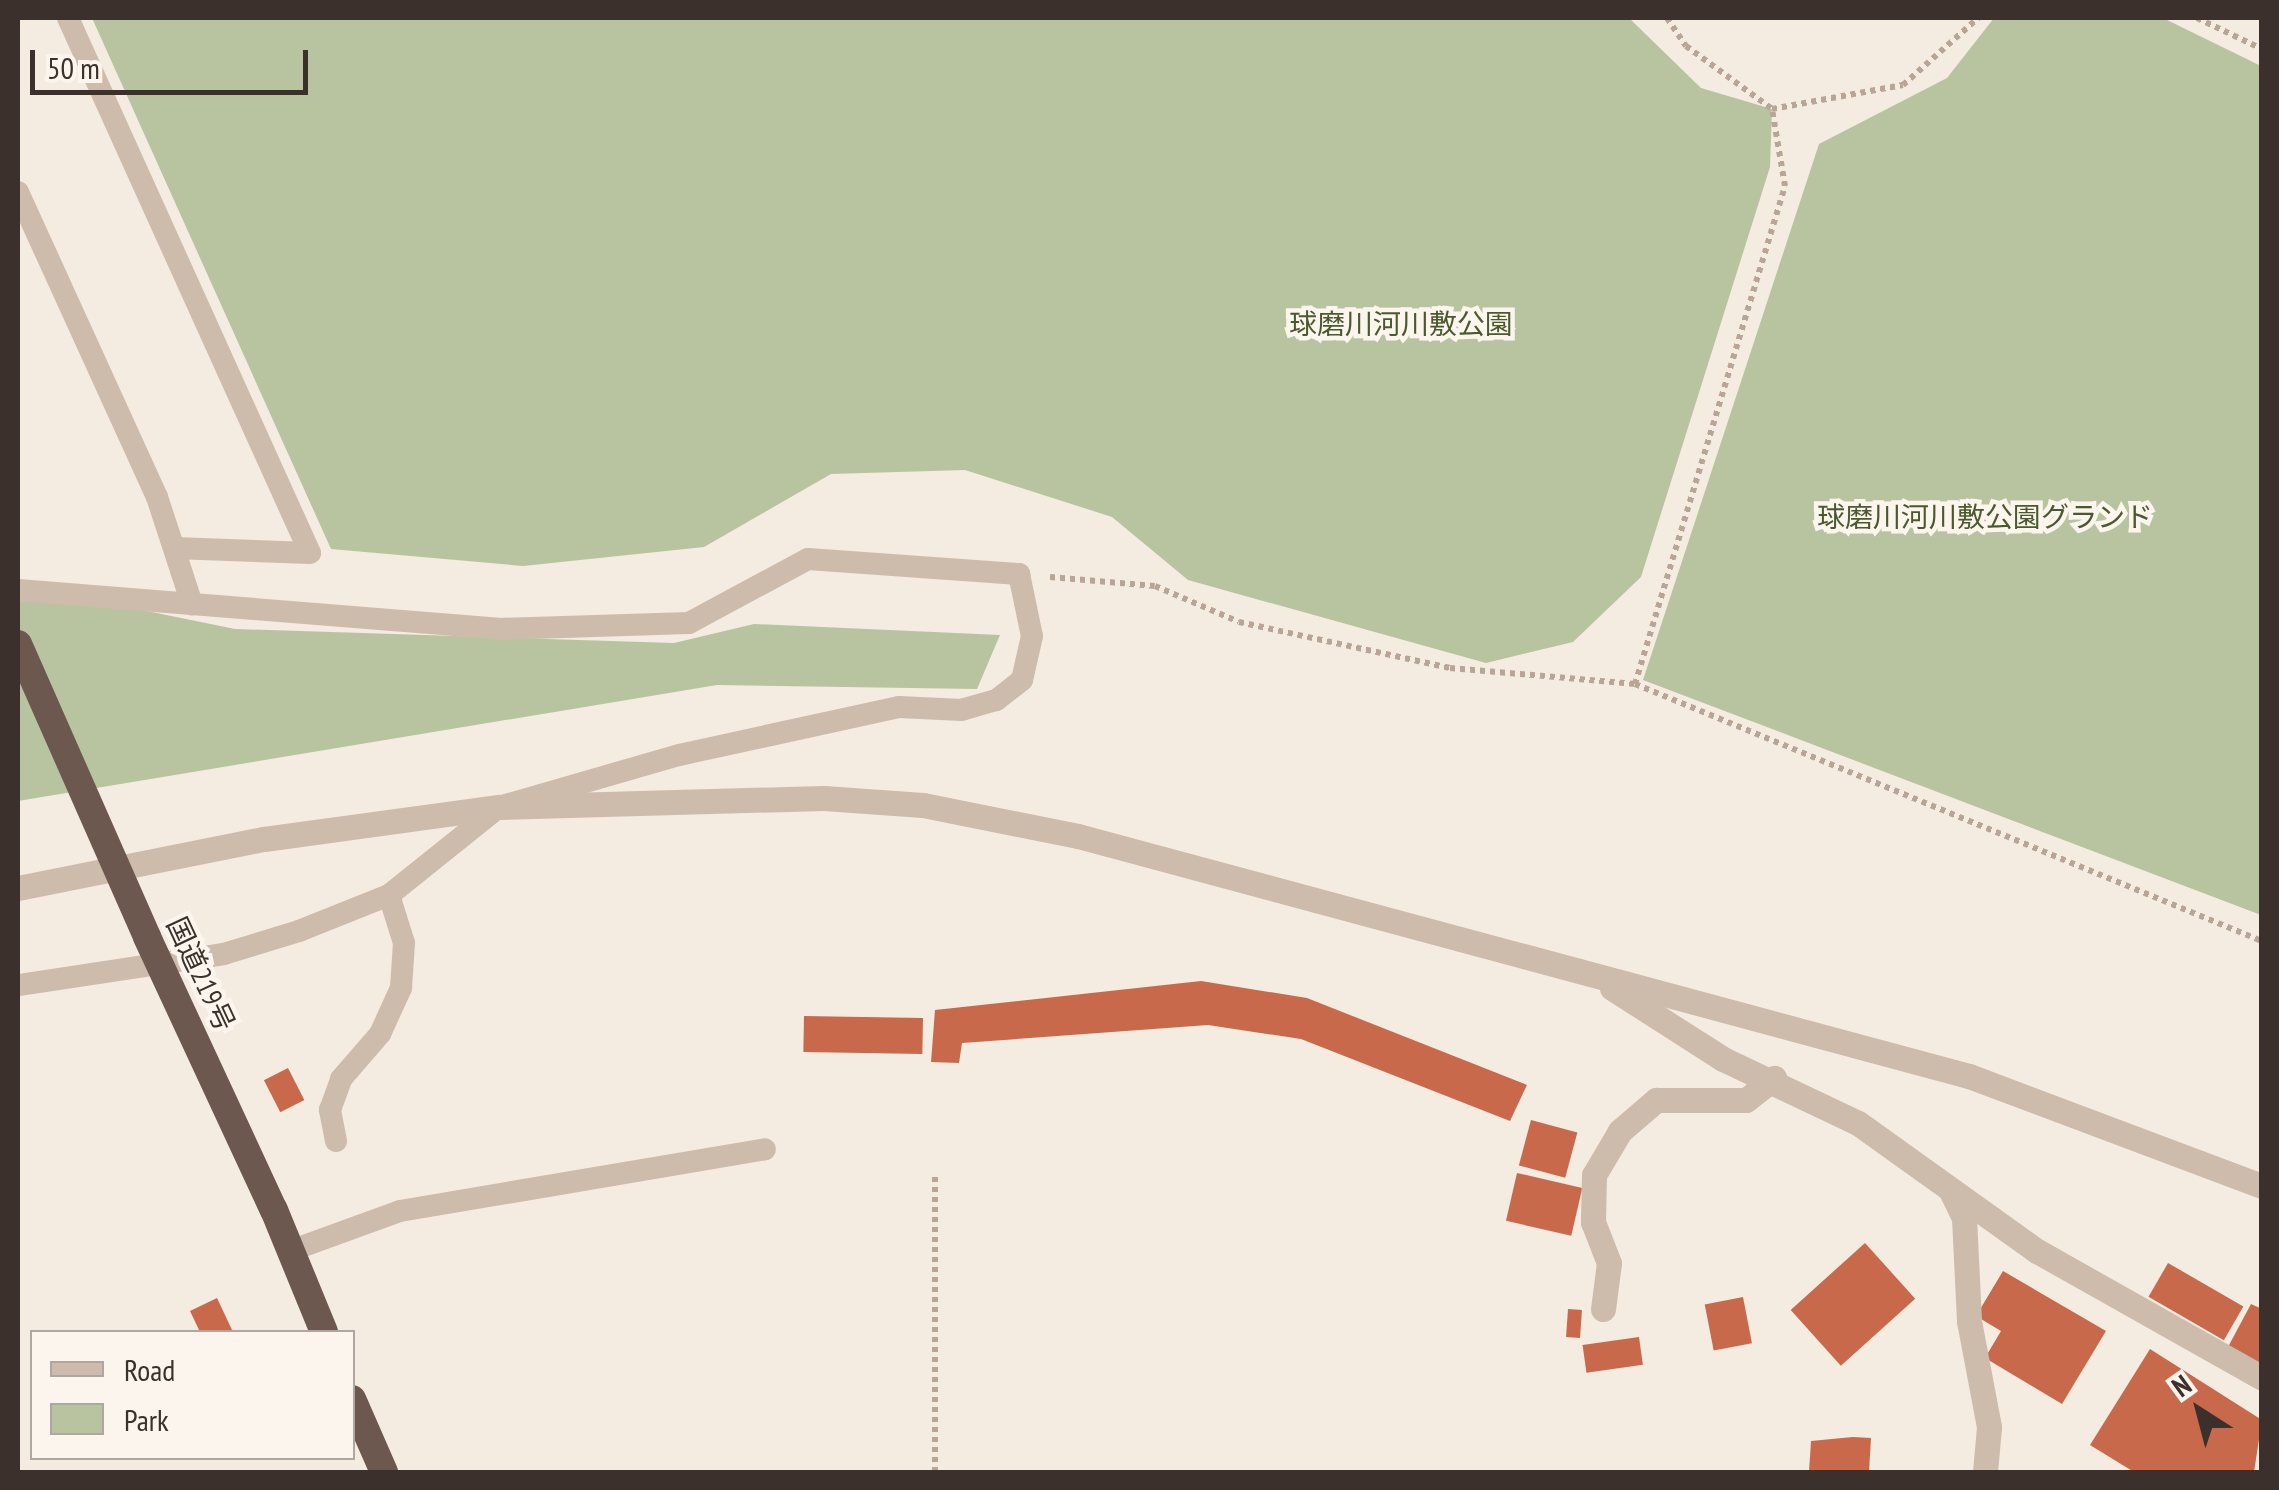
<!DOCTYPE html>
<meta charset="utf-8">
<style>
body{margin:0}
#map{position:relative;width:2279px;height:1490px;overflow:hidden;background:#f4ebe1;font-family:"PT Sans Narrow","Noto Sans JP",sans-serif}
div>[style]{position:absolute}
.green>*{inset:0;background:#b8c4a0}
.building>*{inset:0;background:#c8694b;transform-origin:0 0}
.path>*{height:6px;margin-top:-3px;transform-origin:0;background:repeating-linear-gradient(90deg,#b9a596 0 5px,transparent 0 10px)}
.service>*{height:22px;margin:-11px;padding:0 11px;transform-origin:11px;border-radius:11px;background:#cdbbac}
.minor>*{height:25px;margin:-12.5px;padding:0 12.5px;transform-origin:12.5px;border-radius:12.5px;background:#cdbbac}
.trunk>*{height:28px;margin:-14px;padding:0 14px;transform-origin:14px;border-radius:14px;background:#6c584f}
.trunk-bridge>*{height:28px;margin:-14px;padding:0 14px;transform-origin:14px;border-radius:14px;background:#6c584f}
span{translate:-50% -50%;white-space:nowrap;text-align:center;line-height:1.15;-webkit-text-stroke:9px #fbf5ee;paint-order:stroke}
.park-label{font-size:28px;color:#4a5a2e}
.street-label{font-size:28px;color:#3b302b}
.frame{position:absolute;inset:0;border:20px solid #3b302b;pointer-events:none}
.legend{position:absolute;left:30px;top:1330px;width:325px;height:130px;box-sizing:border-box;background:#fbf5ee;border:2px solid #aea6a0;margin:0;padding:12px 18px;list-style:none;font-size:30px;color:#3b302b}
.legend li{display:flex;align-items:center;gap:20px;height:50px}
.legend b{width:50px;border:2px solid #aea6a0}
.north{position:absolute;left:2149px;top:1360px;width:100px;height:100px;-webkit-text-stroke:8px #fbf5ee;paint-order:stroke;rotate:324deg;font-size:28px;font-weight:700;line-height:40px;text-align:center;color:#3b302b}
.north::after{content:'';display:block;margin:auto;width:35px;height:45px;background:#3b302b;clip-path:polygon(50% 0,100% 100%,50% 72%,0 100%)}
.scale{position:absolute;left:30px;top:50px;width:278px;height:45px;box-sizing:border-box;border:5px solid #3b302b;border-top:0;padding-left:12px;font-size:30px;line-height:35px;white-space:nowrap;color:#3b302b;-webkit-text-stroke:8px #fbf5ee;paint-order:stroke}
</style>
<div id="map">
<div class="green">
<i style="clip-path:polygon(92px 18px,1629px 18px,1701px 88px,1772px 109px,1770px 167px,1641px 577px,1573px 642px,1486px 663px,1188px 580px,1112px 517px,965px 470px,831px 474px,704px 547px,523px 566px,331px 549px)"></i>
<i style="clip-path:polygon(1994px 18px,2163px 18px,2261px 66px,2261px 915px,1643px 680px,1819px 144px,1947px 78px)"></i>
<i style="clip-path:polygon(44px 590px,235px 629px,674px 643px,754px 624px,1000px 635px,977px 689px,717px 685px,18px 801px,18px 593px)"></i>
</div>
<div class="building">
<i style="clip-path:polygon(1201px 981px,1307px 998px,1527px 1085px,1510px 1121px,1301px 1039px,1208px 1025px,962px 1043px,959px 1063px,931px 1062px,935px 1010px)"></i>
<i style="left:804px;top:1016px;width:119px;height:36px;rotate:1deg"></i>
<i style="left:288px;top:1068px;width:36px;height:27px;rotate:63deg"></i>
<i style="left:1531px;top:1120px;width:48px;height:47px;rotate:15deg"></i>
<i style="left:1517px;top:1173px;width:67px;height:49px;rotate:13deg"></i>
<i style="left:1865px;top:1243px;width:75px;height:100px;rotate:48deg"></i>
<i style="left:2168px;top:1263px;width:87px;height:39px;rotate:30deg"></i>
<i style="clip-path:polygon(2003px 1271px,2106px 1331px,2062px 1404px,1985px 1358px,2001px 1331px,1976px 1316px)"></i>
<i style="left:1743px;top:1297px;width:47px;height:39px;rotate:79deg"></i>
<i style="clip-path:polygon(217px 1298px,233px 1332px,200px 1332px,190px 1311px)"></i>
<i style="clip-path:polygon(2251px 1304px,2262px 1309px,2262px 1365px,2228px 1347px)"></i>
<i style="left:1568px;top:1309px;width:14px;height:28px;rotate:4deg"></i>
<i style="left:1639px;top:1337px;width:28px;height:57px;rotate:82deg"></i>
<i style="clip-path:polygon(2150px 1349px,2262px 1420px,2254px 1472px,2134px 1472px,2090px 1445px)"></i>
<i style="clip-path:polygon(1853px 1437px,1871px 1438px,1869px 1472px,1809px 1472px,1811px 1441px)"></i>
</div>
<div class="path">
<i style="left:1667px;top:18px;width:34px;rotate:56deg"></i>
<i style="left:1686px;top:46px;width:107px;rotate:36.2deg"></i>
<i style="left:2197px;top:18px;width:72px;rotate:25.5deg"></i>
<i style="left:1050px;top:577px;width:105px;rotate:4.9deg"></i>
<i style="left:1155px;top:586px;width:91px;rotate:23.2deg"></i>
<i style="left:1239px;top:622px;width:216px;rotate:12.3deg"></i>
<i style="left:1450px;top:668px;width:186px;rotate:4.9deg"></i>
<i style="left:1635px;top:684px;width:678px;rotate:22.29deg"></i>
<i style="left:1635px;top:684px;width:520px;rotate:-73.24deg"></i>
<i style="left:1785px;top:186px;width:78px;rotate:-99.6deg"></i>
<i style="left:1772px;top:109px;width:133px;rotate:-10.4deg"></i>
<i style="left:1903px;top:85px;width:101px;rotate:-41.8deg"></i>
<i style="left:935px;top:1472px;width:299px;rotate:-90deg"></i>
</div>
<div class="service">
<i style="left:68px;top:18px;width:587px;rotate:65.66deg"></i>
<i style="left:310px;top:553px;width:136px;rotate:-177.9deg"></i>
<i style="left:18px;top:192px;width:335px;rotate:65.5deg"></i>
<i style="left:157px;top:497px;width:113px;rotate:71.9deg"></i>
<i style="left:18px;top:590px;width:482px;rotate:4.6deg"></i>
<i style="left:498px;top:629px;width:191px;rotate:-1.8deg"></i>
<i style="left:689px;top:623px;width:135px;rotate:-28.3deg"></i>
<i style="left:808px;top:559px;width:212px;rotate:4.1deg"></i>
<i style="left:1019px;top:574px;width:63px;rotate:78.2deg"></i>
<i style="left:1032px;top:636px;width:45px;rotate:102.8deg"></i>
<i style="left:1022px;top:680px;width:33px;rotate:142deg"></i>
<i style="left:996px;top:700px;width:35px;rotate:164deg"></i>
<i style="left:962px;top:710px;width:63px;rotate:-177.3deg"></i>
<i style="left:899px;top:707px;width:225px;rotate:167.7deg"></i>
<i style="left:679px;top:755px;width:187px;rotate:163.9deg"></i>
<i style="left:499px;top:807px;width:141px;rotate:141.3deg"></i>
<i style="left:389px;top:895px;width:97px;rotate:158.2deg"></i>
<i style="left:299px;top:931px;width:78px;rotate:163deg"></i>
<i style="left:224px;top:954px;width:208px;rotate:171.4deg"></i>
<i style="left:336px;top:1141px;width:32px;rotate:-101deg"></i>
<i style="left:330px;top:1110px;width:33px;rotate:-70deg"></i>
<i style="left:341px;top:1079px;width:60px;rotate:-49.1deg"></i>
<i style="left:380px;top:1034px;width:51px;rotate:-65.5deg"></i>
<i style="left:401px;top:988px;width:45px;rotate:-86.2deg"></i>
<i style="left:404px;top:943px;width:50px;rotate:-107.4deg"></i>
<i style="left:290px;top:1251px;width:117px;rotate:-20deg"></i>
<i style="left:400px;top:1211px;width:370px;rotate:-9.6deg"></i>
</div>
<div class="minor">
<i style="left:18px;top:888px;width:251px;rotate:-11.3deg"></i>
<i style="left:264px;top:839px;width:237px;rotate:-7.8deg"></i>
<i style="left:499px;top:807px;width:325px;rotate:-1.6deg"></i>
<i style="left:824px;top:798px;width:99px;rotate:4deg"></i>
<i style="left:923px;top:805px;width:158px;rotate:11.3deg"></i>
<i style="left:1078px;top:836px;width:923px;rotate:15.08deg"></i>
<i style="left:1969px;top:1076px;width:313px;rotate:20.6deg"></i>
<i style="left:1612px;top:988px;width:132px;rotate:32.6deg"></i>
<i style="left:1723px;top:1059px;width:149px;rotate:25.4deg"></i>
<i style="left:1858px;top:1123px;width:220px;rotate:35.6deg"></i>
<i style="left:2037px;top:1251px;width:258px;rotate:29.4deg"></i>
<i style="left:1952px;top:1193px;width:28px;rotate:64deg"></i>
<i style="left:1964px;top:1218px;width:103px;rotate:87.2deg"></i>
<i style="left:1969px;top:1321px;width:108px;rotate:79.3deg"></i>
<i style="left:1989px;top:1427px;width:45px;rotate:95.1deg"></i>
<i style="left:1603px;top:1309px;width:46px;rotate:-82.6deg"></i>
<i style="left:1609px;top:1263px;width:44px;rotate:-111.3deg"></i>
<i style="left:1593px;top:1222px;width:47px;rotate:-88.8deg"></i>
<i style="left:1594px;top:1175px;width:51px;rotate:-59.4deg"></i>
<i style="left:1620px;top:1131px;width:48px;rotate:-40.7deg"></i>
<i style="left:1656px;top:1100px;width:90px"></i>
<i style="left:1746px;top:1100px;width:36px;rotate:-38deg"></i>
</div>
<div class="trunk">
<i style="left:18px;top:644px;width:320px;rotate:66.2deg"></i>
<i style="left:274px;top:1210px;width:132px;rotate:67.7deg"></i>
<i style="left:352px;top:1399px;width:80px;rotate:66.3deg"></i>
</div>
<div class="trunk-bridge">
<i style="left:147px;top:937px;width:301px;rotate:65.1deg"></i>
</div>
<div class="park-label">
<span style="left:1401px;top:324px">球磨川河川敷公園</span>
<span style="left:1985px;top:517px">球磨川河川敷公園グランド</span>
</div>
<div class="street-label">
<span style="left:201px;top:974px;rotate:65deg">国道219号</span>
</div>
<div class="frame"></div>
<ul class="legend">
<li><b style="height:12px;background:#cdbbac"></b>Road</li>
<li><b style="height:28px;background:#b8c4a0"></b>Park</li>
</ul>
<div class="north">N</div>
<div class="scale">50 m</div>
</div>
